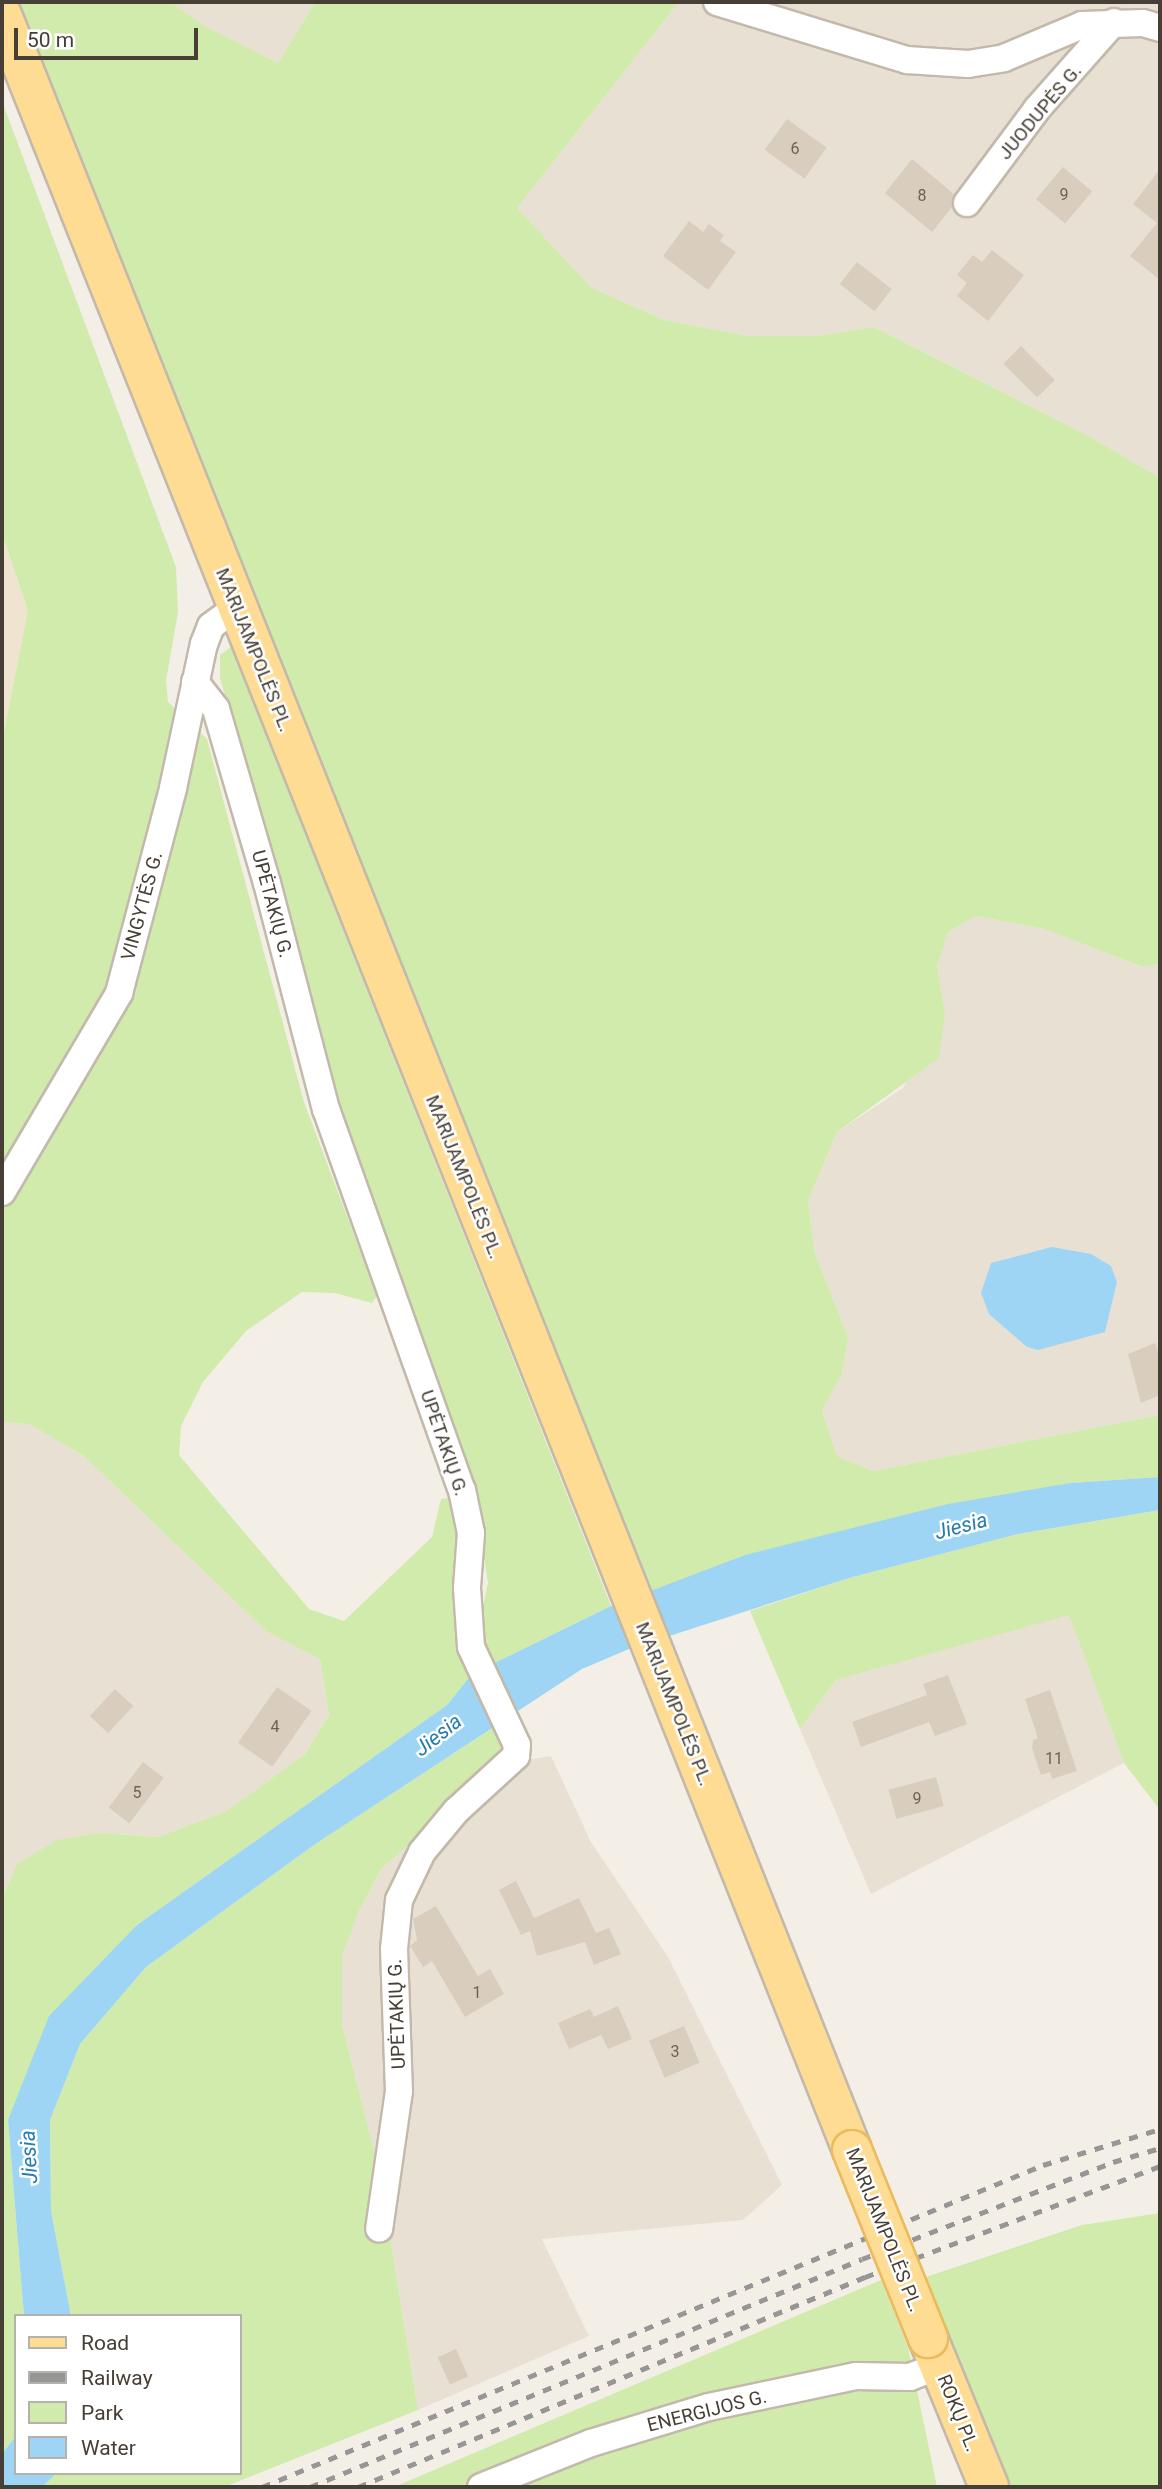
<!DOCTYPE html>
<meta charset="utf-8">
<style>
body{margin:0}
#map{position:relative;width:1162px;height:2489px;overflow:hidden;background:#f4efe6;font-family:Roboto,sans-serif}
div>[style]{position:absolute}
.residential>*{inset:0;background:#e8e1d3}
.education>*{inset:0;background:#eee4cf}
.green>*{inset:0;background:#d1ebac}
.water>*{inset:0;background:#9ed5f5}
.building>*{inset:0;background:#d9cdbd;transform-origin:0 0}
.roads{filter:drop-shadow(2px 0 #c3b9ab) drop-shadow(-2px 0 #c3b9ab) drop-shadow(0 2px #c3b9ab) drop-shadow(0 -2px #c3b9ab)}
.minor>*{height:26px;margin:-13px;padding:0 13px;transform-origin:13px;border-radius:13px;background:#fff}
.primary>*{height:38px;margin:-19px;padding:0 19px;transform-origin:19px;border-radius:19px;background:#ffdc94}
.rail>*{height:5px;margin-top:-2.5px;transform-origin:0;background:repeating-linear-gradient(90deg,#969696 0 9px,transparent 0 18px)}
.bridges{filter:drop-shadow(2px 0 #ebba5c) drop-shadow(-2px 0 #ebba5c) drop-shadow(0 2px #ebba5c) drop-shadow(0 -2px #ebba5c)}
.primary-bridge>*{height:38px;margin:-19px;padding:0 19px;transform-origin:19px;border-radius:19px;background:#ffdc94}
span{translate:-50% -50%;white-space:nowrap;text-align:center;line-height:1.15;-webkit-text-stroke:5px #fff;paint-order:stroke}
.number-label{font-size:16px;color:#6c6257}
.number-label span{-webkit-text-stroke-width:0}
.street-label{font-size:19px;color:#473f35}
.water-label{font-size:21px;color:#267cb2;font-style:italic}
.frame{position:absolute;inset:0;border:4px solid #473f35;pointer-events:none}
.legend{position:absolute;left:14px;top:2314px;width:228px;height:161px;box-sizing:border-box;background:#fff;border:2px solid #b5b2ae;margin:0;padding:9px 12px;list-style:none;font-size:21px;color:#473f35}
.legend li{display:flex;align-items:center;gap:14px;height:35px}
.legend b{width:35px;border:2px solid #b5b2ae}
.scale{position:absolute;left:14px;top:28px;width:184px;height:32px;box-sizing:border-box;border:4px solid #473f35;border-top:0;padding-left:9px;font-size:21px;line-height:24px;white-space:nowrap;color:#473f35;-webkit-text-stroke:5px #fff;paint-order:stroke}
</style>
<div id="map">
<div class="residential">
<i style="clip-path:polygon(171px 2px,315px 2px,278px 63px,203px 25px)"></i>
<i style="clip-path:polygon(679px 2px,1160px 2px,1160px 478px,1087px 435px,874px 327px,817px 336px,749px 336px,664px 320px,592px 288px,517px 208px)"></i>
<i style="clip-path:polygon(976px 916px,1044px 929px,1143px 967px,1160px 964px,1160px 1415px,873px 1471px,837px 1456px,822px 1411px,842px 1374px,848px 1337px,815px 1253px,808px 1201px,837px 1132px,903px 1088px,945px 1012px,937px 966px,947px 932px)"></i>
<i style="clip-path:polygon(2px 1422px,29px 1424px,84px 1456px,267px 1632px,320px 1659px,329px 1715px,305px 1754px,225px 1812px,158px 1837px,99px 1833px,17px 1864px,2px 1899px)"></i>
<i style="clip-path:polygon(1069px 1614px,1124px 1763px,871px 1894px,800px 1729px,836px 1680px)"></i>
<i style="clip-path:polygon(551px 1756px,591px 1842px,668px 1957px,782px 2185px,743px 2220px,542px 2239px,589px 2336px,418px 2410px,380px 2175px,342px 2024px,342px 1957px,358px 1913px,381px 1869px,500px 1764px)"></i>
</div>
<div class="education">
<i style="clip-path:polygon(2px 535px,28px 610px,2px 742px)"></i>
</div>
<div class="green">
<i style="clip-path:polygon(13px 2px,171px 2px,203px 25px,278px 63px,315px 2px,679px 2px,517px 208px,592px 288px,664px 320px,749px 336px,817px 336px,874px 327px,1087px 435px,1160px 478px,1160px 964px,1143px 967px,1044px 929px,976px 916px,948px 932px,937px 966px,945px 1012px,939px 1058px,837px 1132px,808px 1201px,815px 1253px,848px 1337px,842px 1374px,822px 1411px,837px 1456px,873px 1471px,1160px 1415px,1160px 1477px,1070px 1483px,745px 1555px,653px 1592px,475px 1160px)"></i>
<i style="clip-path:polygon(2px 101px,176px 567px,178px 612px,166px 681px,168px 702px,207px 739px,304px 1102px,377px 1296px,372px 1303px,335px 1293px,302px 1292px,246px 1331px,203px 1382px,181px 1426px,179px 1455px,309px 1609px,344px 1621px,432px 1537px,441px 1499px,454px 1497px,458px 1568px,452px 1589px,456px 1614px,482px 1610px,488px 1583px,475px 1502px,339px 1108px,271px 844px,220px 679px,220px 655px,231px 647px,611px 1606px,472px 1674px,447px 1705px,137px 1925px,8px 2120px,24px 2316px,16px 2316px,16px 2436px,2px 2454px,2px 1899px,17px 1864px,57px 1840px,99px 1833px,158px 1837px,225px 1812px,305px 1754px,329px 1715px,320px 1659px,267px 1632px,84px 1456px,29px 1424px,2px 1422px,2px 742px,28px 610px,2px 534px)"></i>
<i style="clip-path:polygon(1160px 1510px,1160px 1810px,1124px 1763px,1069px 1615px,836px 1680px,800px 1729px,750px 1611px,849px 1578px,1018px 1534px)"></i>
<i style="clip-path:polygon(497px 1725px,506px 1737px,500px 1764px,381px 1869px,358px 1913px,342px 1957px,342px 2024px,380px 2175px,418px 2410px,224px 2487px,42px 2487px,57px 2473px,240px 2473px,240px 2316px,71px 2316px,51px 2211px,50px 2120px,80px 2044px,146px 1967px,314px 1845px)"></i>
<i style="clip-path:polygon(1160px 2213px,1160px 2487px,1008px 2487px,926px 2277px,1082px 2225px)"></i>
<i style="clip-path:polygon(881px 2280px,908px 2347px,937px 2487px,394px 2487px)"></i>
</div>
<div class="water">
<i style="clip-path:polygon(1052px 1247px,1091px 1254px,1111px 1266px,1117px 1282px,1105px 1332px,1038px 1350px,1027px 1347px,989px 1314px,981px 1293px,991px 1263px)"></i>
<i style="clip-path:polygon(1160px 1477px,1160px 1510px,1018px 1534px,849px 1578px,629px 1649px,582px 1669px,314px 1845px,146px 1967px,80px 2044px,50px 2120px,51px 2211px,71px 2316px,24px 2316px,8px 2120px,49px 2016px,137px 1925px,447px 1705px,472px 1674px,611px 1606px,745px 1555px,948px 1504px,1070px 1483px)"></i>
<i style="clip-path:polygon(16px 2436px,16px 2473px,57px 2473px,42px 2487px,2px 2487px,2px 2454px)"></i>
</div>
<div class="building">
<i style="left:787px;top:119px;width:49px;height:38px;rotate:36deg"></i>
<i style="clip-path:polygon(912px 159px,954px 194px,952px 207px,932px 232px,885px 193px)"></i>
<i style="left:1063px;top:167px;width:38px;height:42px;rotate:40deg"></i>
<i style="clip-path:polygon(1160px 169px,1160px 280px,1130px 256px,1157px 223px,1133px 204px)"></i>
<i style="clip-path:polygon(689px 221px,703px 232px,709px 224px,724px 235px,720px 241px,736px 252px,708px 290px,663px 256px)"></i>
<i style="clip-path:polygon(992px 250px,1024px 275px,988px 321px,957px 296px,967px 283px,957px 275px,973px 255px,982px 262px)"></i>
<i style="left:857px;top:262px;width:44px;height:28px;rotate:38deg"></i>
<i style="left:1021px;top:346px;width:48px;height:25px;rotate:45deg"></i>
<i style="clip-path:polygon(1155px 1343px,1160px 1357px,1160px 1395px,1141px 1403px,1128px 1354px)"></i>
<i style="clip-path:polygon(948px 1675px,967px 1724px,935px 1736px,929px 1722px,861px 1747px,852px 1722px,927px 1695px,923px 1684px)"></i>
<i style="left:277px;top:1687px;width:42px;height:68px;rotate:35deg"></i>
<i style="left:115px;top:1689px;width:25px;height:37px;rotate:43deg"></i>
<i style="clip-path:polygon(1050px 1690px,1077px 1771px,1052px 1779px,1050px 1772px,1041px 1775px,1032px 1748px,1033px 1740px,1038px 1738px,1025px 1699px)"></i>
<i style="left:143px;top:1762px;width:26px;height:57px;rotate:37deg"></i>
<i style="left:936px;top:1777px;width:30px;height:49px;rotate:75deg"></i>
<i style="clip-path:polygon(516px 1881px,534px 1918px,579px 1898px,596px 1933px,609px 1928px,621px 1954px,594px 1965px,585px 1942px,537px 1956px,530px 1931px,521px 1935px,499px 1890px)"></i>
<i style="clip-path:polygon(436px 1906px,478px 1976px,490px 1969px,504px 1994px,465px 2017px,432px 1961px,423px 1967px,410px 1946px,417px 1940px,413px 1919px)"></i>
<i style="clip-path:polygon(618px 2006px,632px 2039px,608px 2049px,601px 2035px,569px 2049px,558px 2023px,590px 2009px,594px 2017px)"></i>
<i style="left:684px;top:2026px;width:40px;height:38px;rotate:67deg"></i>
<i style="left:456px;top:2349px;width:30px;height:20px;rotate:66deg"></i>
</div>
<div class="roads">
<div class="minor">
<i style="left:717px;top:2px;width:199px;rotate:17deg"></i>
<i style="left:907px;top:60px;width:61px;rotate:3.8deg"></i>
<i style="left:968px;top:64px;width:36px;rotate:-9deg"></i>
<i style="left:1004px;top:58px;width:85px;rotate:-22.9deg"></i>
<i style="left:1082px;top:25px;width:61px;rotate:-1.9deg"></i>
<i style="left:1143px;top:23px;width:18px;rotate:16deg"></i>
<i style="left:967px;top:203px;width:117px;rotate:-53.3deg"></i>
<i style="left:1037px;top:109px;width:116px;rotate:-48.5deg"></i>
<i style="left:195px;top:682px;width:34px;rotate:52deg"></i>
<i style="left:216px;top:709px;width:181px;rotate:73.7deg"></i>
<i style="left:267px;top:883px;width:234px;rotate:75.4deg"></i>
<i style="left:326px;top:1109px;width:405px;rotate:70.4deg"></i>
<i style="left:462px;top:1490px;width:44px;rotate:78.2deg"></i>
<i style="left:471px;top:1533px;width:55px;rotate:94.2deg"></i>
<i style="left:467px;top:1588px;width:59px;rotate:86.1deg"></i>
<i style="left:471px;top:1647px;width:108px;rotate:64.9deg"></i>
<i style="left:517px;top:1745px;width:11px;rotate:95deg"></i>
<i style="left:516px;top:1756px;width:81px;rotate:137.5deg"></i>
<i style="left:456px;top:1811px;width:53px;rotate:129.7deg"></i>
<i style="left:422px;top:1852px;width:53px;rotate:115.6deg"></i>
<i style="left:399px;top:1900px;width:49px;rotate:95.8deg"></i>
<i style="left:394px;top:1949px;width:142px;rotate:88deg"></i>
<i style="left:399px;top:2091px;width:139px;rotate:98.2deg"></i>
<i style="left:2px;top:1192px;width:231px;rotate:-59.5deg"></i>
<i style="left:119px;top:993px;width:212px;rotate:-75.2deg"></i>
<i style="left:173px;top:788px;width:147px;rotate:-77.9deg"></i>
<i style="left:204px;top:644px;width:19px;rotate:-69deg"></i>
<i style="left:211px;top:626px;width:32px;rotate:-36deg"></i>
<i style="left:481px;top:2487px;width:118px;rotate:-21.8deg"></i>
<i style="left:591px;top:2443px;width:123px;rotate:-17deg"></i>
<i style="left:709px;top:2407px;width:150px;rotate:-11.9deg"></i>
<i style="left:856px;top:2376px;width:54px;rotate:1.1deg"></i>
<i style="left:910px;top:2377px;width:31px;rotate:-21deg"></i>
</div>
<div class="primary">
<i style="left:2px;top:15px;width:2298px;rotate:68.29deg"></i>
<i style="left:928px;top:2338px;width:161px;rotate:67.7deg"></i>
</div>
</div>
<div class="rail">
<i style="left:262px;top:2487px;width:845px;rotate:-22.41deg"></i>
<i style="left:1043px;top:2165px;width:122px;rotate:-17.1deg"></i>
<i style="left:310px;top:2487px;width:597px;rotate:-22.44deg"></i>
<i style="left:862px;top:2259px;width:269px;rotate:-21.1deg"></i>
<i style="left:1113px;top:2162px;width:49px;rotate:-16.6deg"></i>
<i style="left:358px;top:2487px;width:549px;rotate:-22.5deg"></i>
<i style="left:865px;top:2277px;width:315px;rotate:-20.6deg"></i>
</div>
<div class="bridges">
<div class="primary-bridge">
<i style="left:852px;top:2150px;width:203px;rotate:68deg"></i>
</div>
</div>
<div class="number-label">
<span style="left:795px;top:149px">6</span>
<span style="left:1064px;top:195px">9</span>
<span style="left:922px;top:196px">8</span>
<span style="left:275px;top:1727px">4</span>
<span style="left:1054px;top:1759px">11</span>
<span style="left:137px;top:1793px">5</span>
<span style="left:917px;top:1799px">9</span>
<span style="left:477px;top:1993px">1</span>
<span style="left:675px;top:2052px">3</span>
</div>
<div class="street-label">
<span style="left:1040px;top:112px;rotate:-50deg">JUODUPĖS G.</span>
<span style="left:254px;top:650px;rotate:68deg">MARIJAMPOLĖS PL.</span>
<span style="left:272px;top:904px;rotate:75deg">UPĖTAKIŲ G.</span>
<span style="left:142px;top:906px;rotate:-75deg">VINGYTĖS G.</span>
<span style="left:464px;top:1177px;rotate:68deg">MARIJAMPOLĖS PL.</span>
<span style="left:444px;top:1443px;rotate:71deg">UPĖTAKIŲ G.</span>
<span style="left:674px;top:1704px;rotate:68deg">MARIJAMPOLĖS PL.</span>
<span style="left:397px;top:2014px;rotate:-92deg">UPĖTAKIŲ G.</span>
<span style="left:884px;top:2230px;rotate:68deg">MARIJAMPOLĖS PL.</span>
<span style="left:707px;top:2411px;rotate:-14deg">ENERGIJOS G.</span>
<span style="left:958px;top:2413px;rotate:68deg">ROKŲ PL.</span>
</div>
<div class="water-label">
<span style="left:961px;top:1526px;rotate:-15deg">Jiesia</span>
<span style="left:438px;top:1735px;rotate:-38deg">Jiesia</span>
<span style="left:29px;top:2157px;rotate:-93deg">Jiesia</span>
</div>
<div class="frame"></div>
<ul class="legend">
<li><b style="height:9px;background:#ffdc94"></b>Road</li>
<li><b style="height:9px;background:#969696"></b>Railway</li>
<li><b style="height:19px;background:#d1ebac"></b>Park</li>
<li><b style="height:19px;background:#9ed5f5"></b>Water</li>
</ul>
<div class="scale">50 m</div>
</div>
